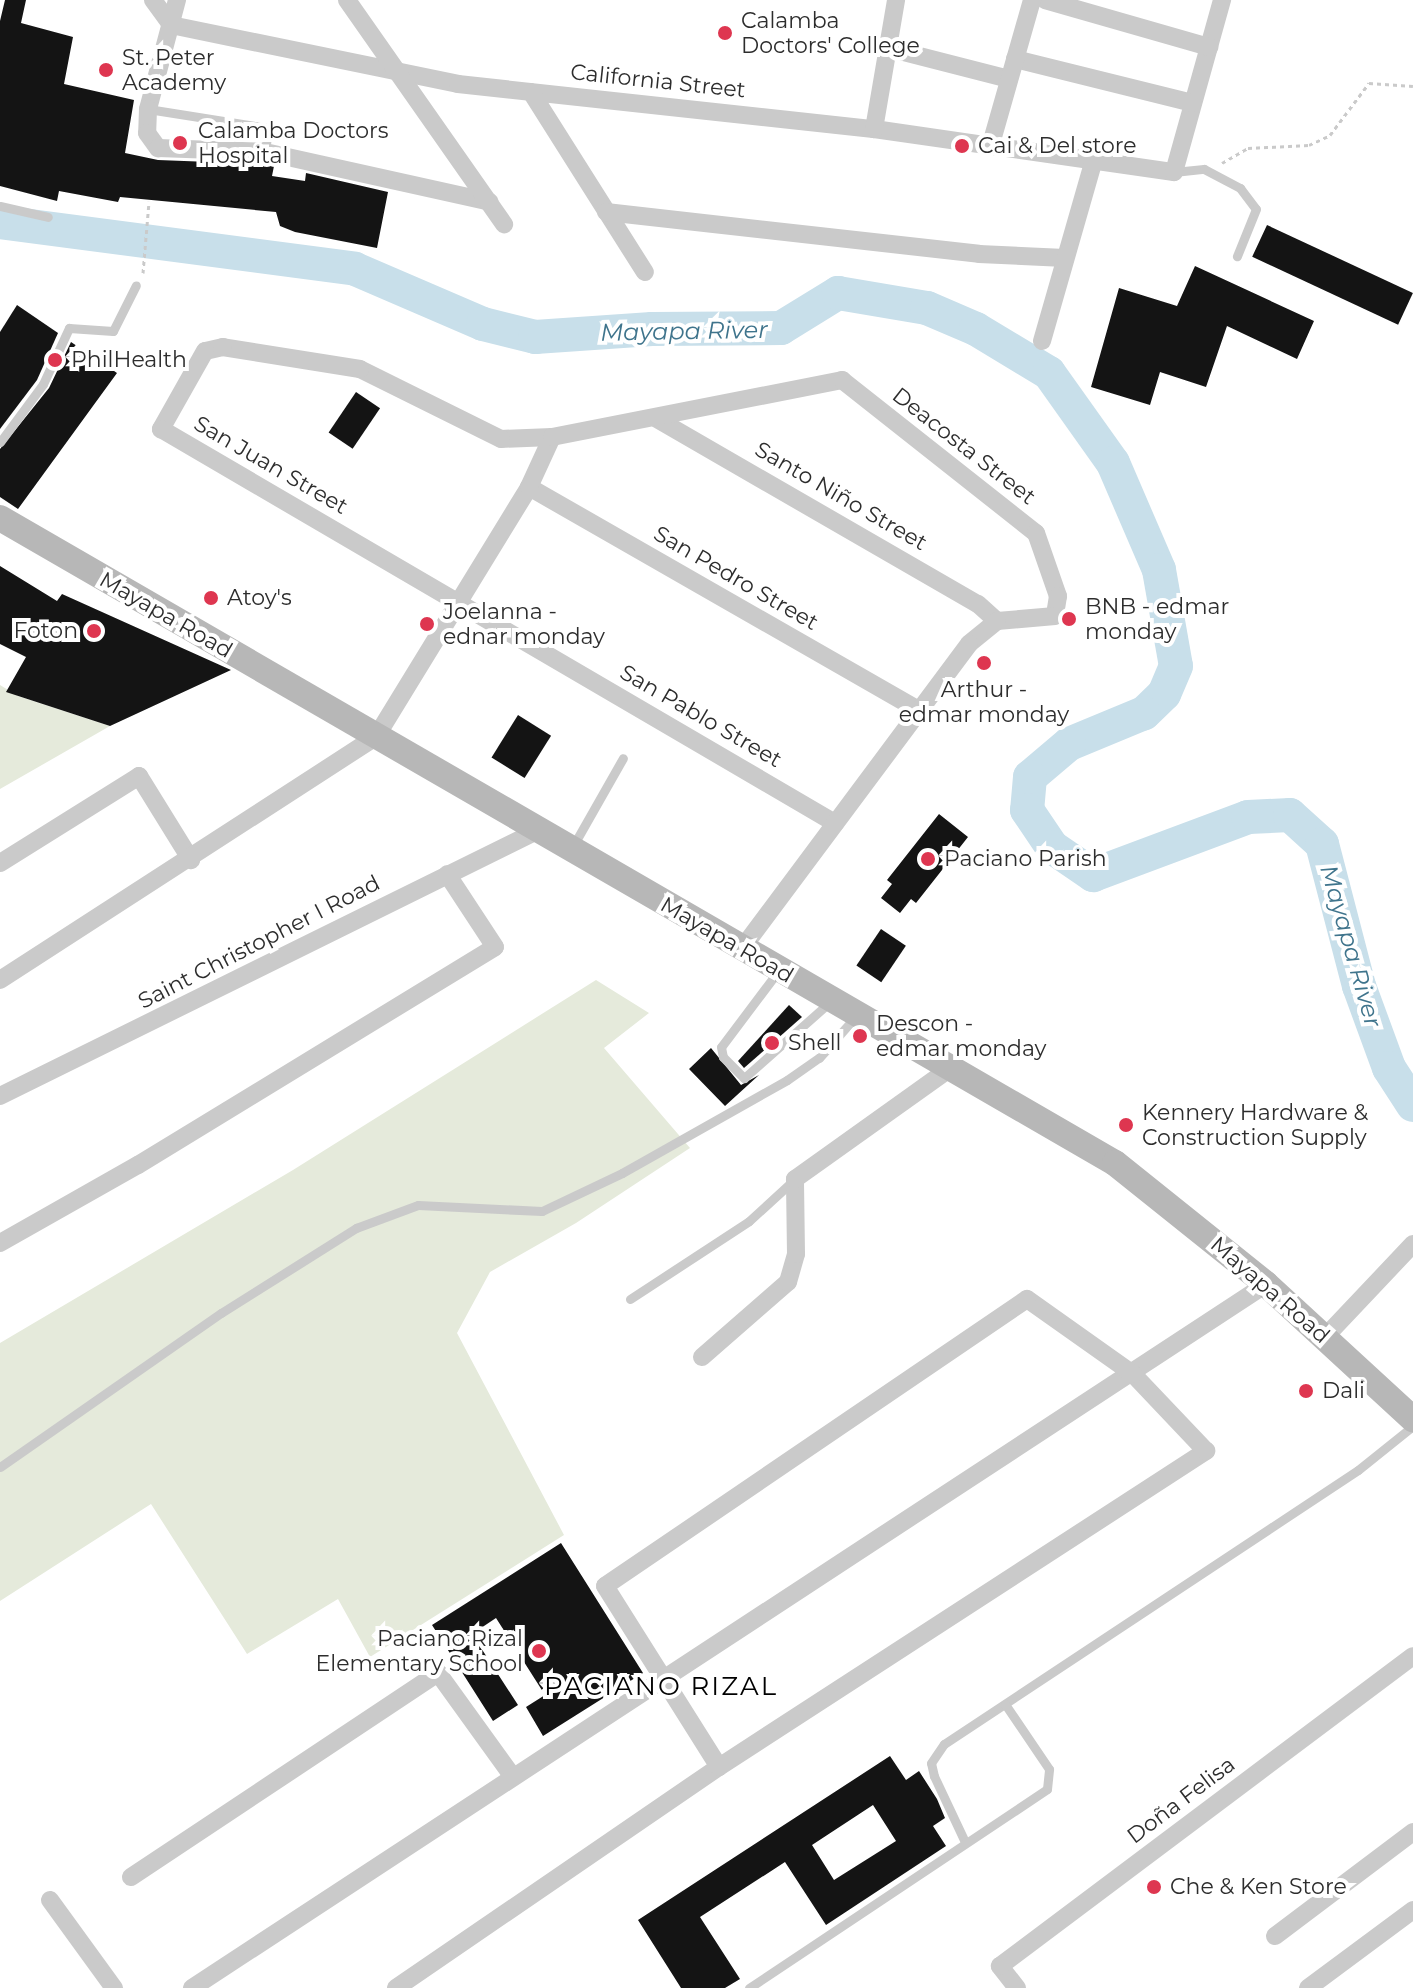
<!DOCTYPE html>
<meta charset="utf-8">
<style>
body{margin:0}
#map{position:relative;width:1413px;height:1988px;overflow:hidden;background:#fff;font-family:Montserrat,sans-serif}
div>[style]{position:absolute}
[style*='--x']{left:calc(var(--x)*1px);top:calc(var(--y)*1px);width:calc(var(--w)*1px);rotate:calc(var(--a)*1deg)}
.green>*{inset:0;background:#e5eadb}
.river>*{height:34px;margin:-17px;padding:0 17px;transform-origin:17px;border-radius:17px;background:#c8dfea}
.building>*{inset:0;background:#141414;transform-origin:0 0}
.path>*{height:3px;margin-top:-1.5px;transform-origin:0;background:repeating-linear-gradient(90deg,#cacaca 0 4px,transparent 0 8px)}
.lane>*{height:9px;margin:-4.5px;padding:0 4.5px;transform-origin:4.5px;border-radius:4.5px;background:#cacaca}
.street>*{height:18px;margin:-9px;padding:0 9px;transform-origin:9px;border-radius:9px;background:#cacaca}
.secondary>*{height:26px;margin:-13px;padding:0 13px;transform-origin:13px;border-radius:13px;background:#b7b7b7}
.dots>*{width:22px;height:22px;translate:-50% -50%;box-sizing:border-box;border:4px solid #fff;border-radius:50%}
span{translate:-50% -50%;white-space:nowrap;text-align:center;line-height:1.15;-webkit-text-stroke:8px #fff;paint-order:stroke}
.poi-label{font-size:22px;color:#2d2d2d}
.left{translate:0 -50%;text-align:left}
.right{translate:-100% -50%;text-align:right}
.street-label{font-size:22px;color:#2d2d2d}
.water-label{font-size:24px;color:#3f748c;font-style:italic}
.quarter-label{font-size:26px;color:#000;letter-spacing:2px}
</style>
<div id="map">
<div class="green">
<i style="clip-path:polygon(0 685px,18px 696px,110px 726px,0 789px)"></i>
<i style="clip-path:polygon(596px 980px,649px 1013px,604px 1048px,690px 1148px,576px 1223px,490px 1272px,457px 1333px,564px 1535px,370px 1657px,338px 1599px,247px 1654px,151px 1504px,0 1601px,0 1343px,293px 1170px)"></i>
</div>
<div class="river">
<i style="--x:0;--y:222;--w:358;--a:7.5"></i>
<i style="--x:355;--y:269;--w:139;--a:23.3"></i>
<i style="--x:483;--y:324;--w:54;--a:14"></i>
<i style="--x:535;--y:337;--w:117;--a:-3.9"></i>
<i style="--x:652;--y:329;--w:129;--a:-0.4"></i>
<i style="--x:781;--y:328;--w:67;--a:-31.6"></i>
<i style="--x:838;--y:293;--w:90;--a:9.6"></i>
<i style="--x:927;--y:308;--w:53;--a:23.2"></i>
<i style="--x:976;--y:329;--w:85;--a:31.1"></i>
<i style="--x:1049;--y:373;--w:110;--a:54.6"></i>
<i style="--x:1113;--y:463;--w:116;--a:66.7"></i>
<i style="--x:1159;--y:570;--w:97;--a:80"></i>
<i style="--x:1176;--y:666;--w:30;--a:113"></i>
<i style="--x:1164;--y:694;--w:28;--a:136"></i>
<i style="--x:1144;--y:713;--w:81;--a:157.5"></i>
<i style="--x:1069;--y:744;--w:51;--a:139.8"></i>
<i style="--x:1030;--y:777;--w:33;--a:95"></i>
<i style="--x:1027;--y:810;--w:45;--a:56"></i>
<i style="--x:1052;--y:847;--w:50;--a:34.3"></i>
<i style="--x:1093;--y:875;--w:165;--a:-20.5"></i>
<i style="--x:1248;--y:817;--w:42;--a:-2.7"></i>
<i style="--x:1290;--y:815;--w:43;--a:42.2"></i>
<i style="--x:1322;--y:844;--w:147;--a:75.4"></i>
<i style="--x:1359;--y:986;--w:87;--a:69.9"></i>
<i style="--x:1389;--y:1068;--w:44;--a:57"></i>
</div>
<div class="building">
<i style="clip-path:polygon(5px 0,26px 0,21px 23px,73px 37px,64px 84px,134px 100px,125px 153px,158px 160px,263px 164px,274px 166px,272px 176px,305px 181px,306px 173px,388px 192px,377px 248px,295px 232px,280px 226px,276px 212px,120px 197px,118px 202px,59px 191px,57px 201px,0 186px,0 21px)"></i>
<i style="left:1267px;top:225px;width:161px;height:35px;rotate:25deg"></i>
<i style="clip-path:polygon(1195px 266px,1314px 321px,1297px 359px,1227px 326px,1206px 387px,1160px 372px,1150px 405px,1091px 387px,1119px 288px,1177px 306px)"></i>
<i style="clip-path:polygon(17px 305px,58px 333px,37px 380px,0 429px,0 332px)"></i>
<i style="clip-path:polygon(71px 342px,117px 373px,18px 509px,0 497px,0 449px,49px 388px)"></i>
<i style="left:356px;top:392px;width:29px;height:49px;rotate:34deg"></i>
<i style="clip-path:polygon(0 566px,57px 601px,62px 594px,231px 670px,110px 726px,6px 692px,26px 657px,0 644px)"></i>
<i style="left:518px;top:715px;width:39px;height:50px;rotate:32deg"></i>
<i style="clip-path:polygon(939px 814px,968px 837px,916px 903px,911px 899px,900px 913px,881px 898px,892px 884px,887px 880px)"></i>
<i style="left:881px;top:929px;width:30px;height:44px;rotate:34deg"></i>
<i style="clip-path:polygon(789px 1005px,802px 1017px,744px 1068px,738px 1061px)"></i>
<i style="clip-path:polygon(711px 1048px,741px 1085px,759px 1075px,725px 1106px,689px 1069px)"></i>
<i style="clip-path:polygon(561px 1543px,643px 1673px,543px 1736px,526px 1707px,545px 1695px,496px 1618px,472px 1634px,518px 1705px,493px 1721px,432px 1625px)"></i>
<i style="clip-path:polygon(evenodd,890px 1756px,906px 1780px,919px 1771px,937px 1799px,945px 1818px,933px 1826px,946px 1846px,826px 1925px,785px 1862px,700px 1917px,740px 1979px,725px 1988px,681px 1988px,638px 1920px,890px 1756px,873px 1805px,896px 1841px,834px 1880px,812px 1845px,873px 1805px)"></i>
</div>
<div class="path">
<i style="--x:1222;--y:163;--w:30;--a:-30"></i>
<i style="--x:1248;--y:148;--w:61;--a:-2.8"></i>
<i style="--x:1309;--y:145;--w:23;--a:-25"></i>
<i style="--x:1330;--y:135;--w:65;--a:-53.1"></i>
<i style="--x:1369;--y:83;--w:44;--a:3.9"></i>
<i style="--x:143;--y:273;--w:72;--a:-85.2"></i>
</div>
<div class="lane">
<i style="--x:148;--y:109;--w:121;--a:9"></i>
<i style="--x:268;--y:128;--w:24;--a:97"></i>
<i style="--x:1174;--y:172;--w:30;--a:-6"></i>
<i style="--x:1204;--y:169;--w:41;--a:27.8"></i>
<i style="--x:1240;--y:188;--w:26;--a:53"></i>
<i style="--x:1256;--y:209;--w:51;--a:112"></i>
<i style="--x:0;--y:206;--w:49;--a:12.9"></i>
<i style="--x:0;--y:442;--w:72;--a:-53.4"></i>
<i style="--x:43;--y:384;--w:62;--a:-65.1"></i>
<i style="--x:69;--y:328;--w:44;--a:3.9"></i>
<i style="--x:113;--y:331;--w:51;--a:-63.4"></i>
<i style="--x:573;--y:846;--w:101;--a:-60.4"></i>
<i style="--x:779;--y:970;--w:96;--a:127"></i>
<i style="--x:721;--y:1047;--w:10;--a:79"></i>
<i style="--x:723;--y:1057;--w:30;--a:45"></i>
<i style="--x:744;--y:1078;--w:116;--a:-41.5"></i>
<i style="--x:630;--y:1299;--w:142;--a:-33.2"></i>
<i style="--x:749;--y:1221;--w:62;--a:-42.4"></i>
<i style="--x:0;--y:1467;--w:269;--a:-34.9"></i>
<i style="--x:221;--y:1313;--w:160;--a:-32.2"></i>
<i style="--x:356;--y:1228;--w:66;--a:-20.4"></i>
<i style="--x:418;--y:1205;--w:124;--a:2.8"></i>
<i style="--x:542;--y:1211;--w:89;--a:-25.4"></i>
<i style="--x:622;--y:1173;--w:189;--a:-29.4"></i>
<i style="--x:787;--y:1080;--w:39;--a:-35"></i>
<i style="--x:819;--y:1058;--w:56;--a:-48.6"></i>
<i style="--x:965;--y:1842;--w:73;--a:-115.2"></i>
<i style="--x:934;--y:1776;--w:13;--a:-103"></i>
<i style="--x:931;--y:1763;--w:23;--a:-56"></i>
<i style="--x:944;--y:1744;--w:496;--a:-33.5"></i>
<i style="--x:1358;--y:1470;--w:70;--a:-38.7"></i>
<i style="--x:749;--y:1988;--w:358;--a:-33.7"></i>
<i style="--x:1047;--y:1789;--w:20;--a:-84"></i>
<i style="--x:1049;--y:1769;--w:78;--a:-124.1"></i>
</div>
<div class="street">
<i style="--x:153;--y:0;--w:31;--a:54"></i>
<i style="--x:171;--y:25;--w:293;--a:11.6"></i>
<i style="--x:458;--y:84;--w:418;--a:6.2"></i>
<i style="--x:874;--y:129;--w:303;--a:8.2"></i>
<i style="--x:1174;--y:172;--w:179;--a:-74.4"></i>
<i style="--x:177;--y:0;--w:113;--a:104.9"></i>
<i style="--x:148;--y:109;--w:24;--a:92"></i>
<i style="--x:147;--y:133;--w:19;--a:54"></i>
<i style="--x:158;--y:148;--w:107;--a:2.1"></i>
<i style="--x:265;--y:152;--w:230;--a:12.5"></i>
<i style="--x:347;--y:0;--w:274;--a:55"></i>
<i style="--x:1045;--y:0;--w:171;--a:16"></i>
<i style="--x:888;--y:48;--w:125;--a:14.4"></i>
<i style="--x:1015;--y:59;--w:183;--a:13.9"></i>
<i style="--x:531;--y:92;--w:213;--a:57.7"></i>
<i style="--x:874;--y:129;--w:131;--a:-80.3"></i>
<i style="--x:991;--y:144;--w:150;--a:-74.1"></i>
<i style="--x:606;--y:212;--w:375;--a:6.4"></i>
<i style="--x:979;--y:254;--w:86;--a:2.7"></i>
<i style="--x:1042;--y:341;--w:188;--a:-74"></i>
<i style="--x:657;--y:419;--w:370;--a:30"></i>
<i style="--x:978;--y:604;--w:25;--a:42"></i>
<i style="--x:552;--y:437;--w:51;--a:177.8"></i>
<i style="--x:501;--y:439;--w:157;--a:-153.6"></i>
<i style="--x:360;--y:369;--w:139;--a:-170.9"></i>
<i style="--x:223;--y:347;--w:18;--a:167"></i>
<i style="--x:205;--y:351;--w:90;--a:119.4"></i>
<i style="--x:161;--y:429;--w:781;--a:30.31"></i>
<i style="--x:529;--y:487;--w:451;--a:29.8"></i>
<i style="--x:0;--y:863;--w:164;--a:-32"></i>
<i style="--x:139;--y:776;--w:99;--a:58.2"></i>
<i style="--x:0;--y:980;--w:448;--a:-32.9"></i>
<i style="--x:376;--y:737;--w:293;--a:-58.5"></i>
<i style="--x:529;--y:487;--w:55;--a:-65.3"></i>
<i style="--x:552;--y:437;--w:296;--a:-11.1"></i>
<i style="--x:842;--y:380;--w:247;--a:38.3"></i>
<i style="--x:1036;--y:533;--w:67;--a:70.8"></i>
<i style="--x:1058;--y:596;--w:20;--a:99"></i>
<i style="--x:1055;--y:616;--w:58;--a:175.1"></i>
<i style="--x:997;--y:621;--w:36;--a:141"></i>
<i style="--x:969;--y:644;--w:379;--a:126.7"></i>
<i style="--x:0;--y:1096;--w:601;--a:-26.27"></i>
<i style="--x:0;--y:1243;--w:159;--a:-29.5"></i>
<i style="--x:138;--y:1165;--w:418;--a:-31.4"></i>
<i style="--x:495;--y:947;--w:87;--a:-123.3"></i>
<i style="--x:1325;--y:1337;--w:128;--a:-46.6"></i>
<i style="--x:702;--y:1357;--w:114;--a:-41.1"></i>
<i style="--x:788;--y:1282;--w:29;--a:-74"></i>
<i style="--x:796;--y:1254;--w:75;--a:-90.8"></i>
<i style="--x:795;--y:1179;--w:193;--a:-35.5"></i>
<i style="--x:131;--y:1877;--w:369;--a:-33.6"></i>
<i style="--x:438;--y:1673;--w:128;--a:54.2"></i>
<i style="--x:50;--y:1900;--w:109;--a:54"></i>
<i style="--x:1275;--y:1936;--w:173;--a:-37"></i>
<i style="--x:192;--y:1988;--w:1284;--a:-33.24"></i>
<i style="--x:396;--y:1988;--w:391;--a:-34.4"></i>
<i style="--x:719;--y:1767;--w:581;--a:-32.98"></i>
<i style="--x:1206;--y:1451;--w:106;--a:-133.5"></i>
<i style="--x:1133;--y:1374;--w:130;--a:-144.7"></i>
<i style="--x:1027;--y:1299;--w:510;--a:145.78"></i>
<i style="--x:605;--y:1586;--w:214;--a:57.8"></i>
<i style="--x:1017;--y:1988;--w:28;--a:-128"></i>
<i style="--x:1000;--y:1966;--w:516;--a:-36.89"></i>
<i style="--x:1308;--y:1988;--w:131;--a:-36.6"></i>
</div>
<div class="secondary">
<i style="--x:0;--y:518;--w:1288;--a:30.05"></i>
<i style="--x:1115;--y:1163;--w:193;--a:38.7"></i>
<i style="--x:1266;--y:1284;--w:200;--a:42.6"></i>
</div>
<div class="dots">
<i style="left:725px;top:33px;background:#de3650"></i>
<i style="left:106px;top:70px;background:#de3650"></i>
<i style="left:180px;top:143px;background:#de3650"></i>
<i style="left:962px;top:146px;background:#de3650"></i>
<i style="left:55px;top:360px;background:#de3650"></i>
<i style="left:211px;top:598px;background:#de3650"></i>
<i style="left:1069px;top:619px;background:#de3650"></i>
<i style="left:427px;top:624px;background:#de3650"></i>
<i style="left:94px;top:631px;background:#de3650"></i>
<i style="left:984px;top:663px;background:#de3650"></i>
<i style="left:928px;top:859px;background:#de3650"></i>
<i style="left:860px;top:1036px;background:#de3650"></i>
<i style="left:772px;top:1043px;background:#de3650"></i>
<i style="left:1126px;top:1125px;background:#de3650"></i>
<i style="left:1306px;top:1391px;background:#de3650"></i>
<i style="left:539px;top:1651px;background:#de3650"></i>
<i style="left:1154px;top:1887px;background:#de3650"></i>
</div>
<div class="poi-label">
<span class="left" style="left:741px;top:33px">Calamba<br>Doctors' College</span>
<span class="left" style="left:122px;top:70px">St. Peter<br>Academy</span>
<span class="left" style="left:198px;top:143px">Calamba Doctors<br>Hospital</span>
<span class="left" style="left:978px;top:146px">Cai &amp; Del store</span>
<span class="left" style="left:71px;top:360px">PhilHealth</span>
<span class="left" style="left:227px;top:598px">Atoy's</span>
<span class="left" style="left:1085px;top:619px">BNB - edmar<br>monday</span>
<span class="left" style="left:443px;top:624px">Joelanna -<br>ednar monday</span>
<span class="right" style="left:78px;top:631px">Foton</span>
<span style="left:984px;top:702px">Arthur -<br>edmar monday</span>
<span class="left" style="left:944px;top:859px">Paciano Parish</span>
<span class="left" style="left:876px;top:1036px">Descon -<br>edmar monday</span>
<span class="left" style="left:788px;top:1043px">Shell</span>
<span class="left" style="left:1142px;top:1125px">Kennery Hardware &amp;<br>Construction Supply</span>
<span class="left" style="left:1322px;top:1391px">Dali</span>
<span class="right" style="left:523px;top:1651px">Paciano Rizal<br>Elementary School</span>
<span class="left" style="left:1170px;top:1887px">Che &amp; Ken Store</span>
</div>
<div class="street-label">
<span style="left:658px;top:81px;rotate:6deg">California Street</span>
<span style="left:964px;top:446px;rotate:38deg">Deacosta Street</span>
<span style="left:271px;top:465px;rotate:30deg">San Juan Street</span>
<span style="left:841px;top:496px;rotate:30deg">Santo Niño Street</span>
<span style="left:736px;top:578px;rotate:30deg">San Pedro Street</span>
<span style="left:166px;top:615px;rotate:30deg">Mayapa Road</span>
<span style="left:701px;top:716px;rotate:30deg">San Pablo Street</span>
<span style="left:727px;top:940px;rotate:30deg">Mayapa Road</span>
<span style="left:259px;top:942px;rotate:-27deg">Saint Christopher I Road</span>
<span style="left:1270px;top:1290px;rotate:41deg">Mayapa Road</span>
<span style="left:1181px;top:1800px;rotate:-37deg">Doña Felisa</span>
</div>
<div class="water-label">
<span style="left:684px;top:331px;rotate:-1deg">Mayapa River</span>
<span style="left:1351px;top:946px;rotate:74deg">Mayapa River</span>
</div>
<div class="quarter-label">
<span style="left:661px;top:1687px">PACIANO RIZAL</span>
</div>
</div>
